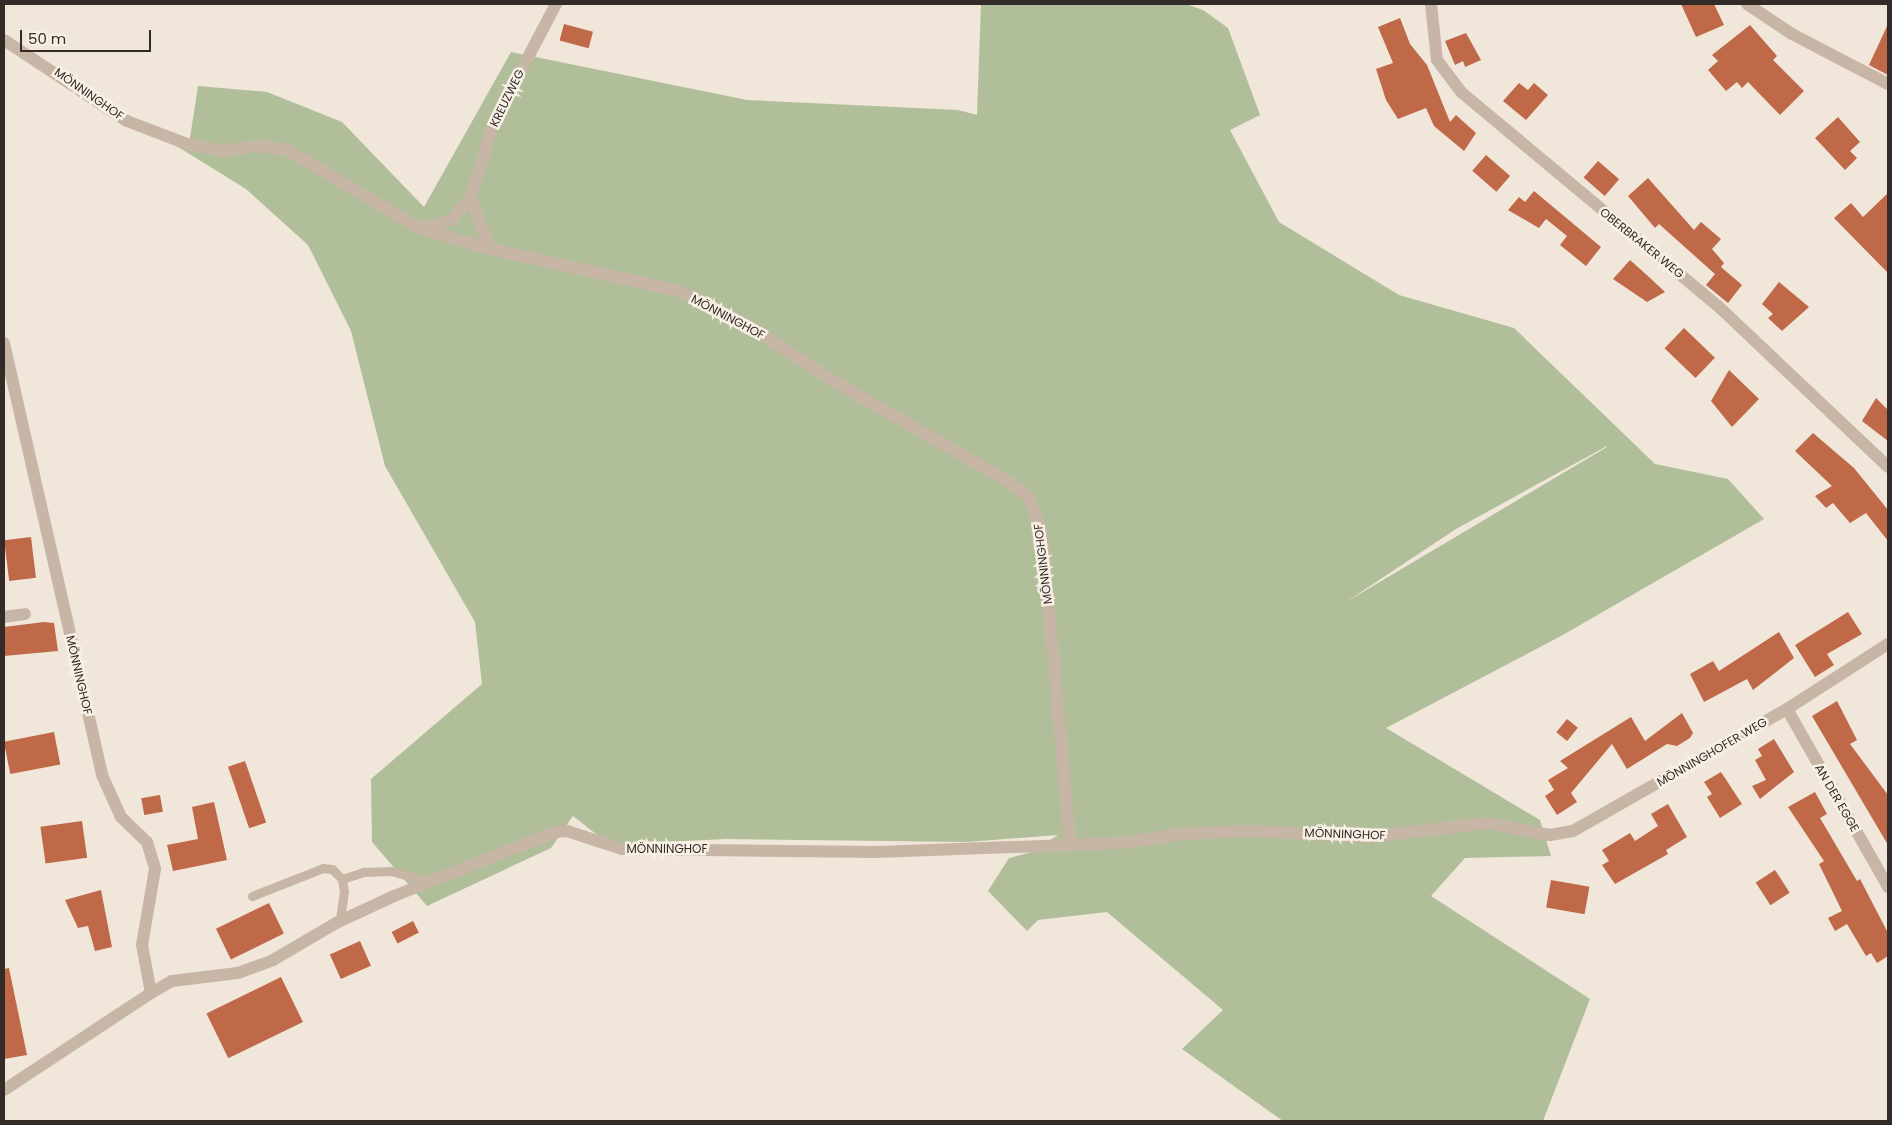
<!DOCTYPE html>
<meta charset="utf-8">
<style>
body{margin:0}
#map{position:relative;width:1892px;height:1125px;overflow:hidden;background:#f0e6d9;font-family:Poppins,sans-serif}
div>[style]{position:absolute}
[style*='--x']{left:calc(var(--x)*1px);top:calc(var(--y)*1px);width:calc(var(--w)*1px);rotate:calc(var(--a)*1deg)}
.green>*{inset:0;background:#b1be9a}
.building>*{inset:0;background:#bf6948;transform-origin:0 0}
.lane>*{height:9px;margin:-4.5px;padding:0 4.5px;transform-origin:4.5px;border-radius:4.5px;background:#c7b6a6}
.street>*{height:12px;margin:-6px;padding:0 6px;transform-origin:6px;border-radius:6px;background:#c7b6a6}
span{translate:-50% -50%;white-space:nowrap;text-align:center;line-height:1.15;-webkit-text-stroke:5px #f8f0e5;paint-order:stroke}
.street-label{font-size:12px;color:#332b27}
.frame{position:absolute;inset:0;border:5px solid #332b27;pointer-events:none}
.scale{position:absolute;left:20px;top:30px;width:131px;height:22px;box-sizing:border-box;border:2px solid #332b27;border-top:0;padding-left:6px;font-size:15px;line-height:18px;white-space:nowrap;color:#332b27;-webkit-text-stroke:4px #f8f0e5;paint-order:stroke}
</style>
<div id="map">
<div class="green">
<i style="clip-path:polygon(evenodd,981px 4px,1186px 4px,1203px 10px,1228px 28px,1260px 115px,1230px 130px,1279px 222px,1399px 295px,1514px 328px,1655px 464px,1728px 479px,1764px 519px,1561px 636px,1386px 728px,1540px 820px,1551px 856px,1465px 858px,1431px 896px,1590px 999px,1543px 1121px,1283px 1121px,1182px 1049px,1223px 1010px,1107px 912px,1038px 920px,1027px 931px,988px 891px,1009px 858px,1032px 852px,1058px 835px,967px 842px,726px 839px,622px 844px,605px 841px,573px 816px,551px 848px,427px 906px,372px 842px,371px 779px,482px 684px,475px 622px,385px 466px,351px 331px,308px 245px,246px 189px,175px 145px,190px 138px,198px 86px,267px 92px,342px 122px,424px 207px,511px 52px,747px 100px,958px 110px,977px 115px,981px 4px,1607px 446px,1607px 447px,1346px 602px,1456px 529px,1607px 446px)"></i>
</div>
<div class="building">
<i style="clip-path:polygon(1681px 4px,1714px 4px,1724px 25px,1696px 37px)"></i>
<i style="clip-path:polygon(1400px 18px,1410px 44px,1427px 65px,1450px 122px,1456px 115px,1476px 133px,1464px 151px,1434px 126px,1426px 108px,1398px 119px,1386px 100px,1376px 69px,1393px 63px,1378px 27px)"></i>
<i style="left:564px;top:24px;width:30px;height:17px;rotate:15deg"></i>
<i style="clip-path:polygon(1888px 24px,1888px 75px,1869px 65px)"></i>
<i style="clip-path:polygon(1750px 25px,1777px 56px,1773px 60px,1804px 91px,1780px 115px,1748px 82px,1742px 88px,1737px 82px,1726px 91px,1708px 70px,1718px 61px,1712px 55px)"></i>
<i style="clip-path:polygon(1466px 33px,1481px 60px,1465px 67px,1463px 61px,1455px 65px,1445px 41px)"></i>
<i style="clip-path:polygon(1519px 83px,1528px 90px,1534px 83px,1548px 95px,1526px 120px,1503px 101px)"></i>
<i style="clip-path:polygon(1838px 117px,1860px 142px,1850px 151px,1857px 158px,1845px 170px,1815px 138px)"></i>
<i style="left:1486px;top:155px;width:32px;height:21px;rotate:41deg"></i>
<i style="left:1598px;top:161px;width:28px;height:22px;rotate:41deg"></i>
<i style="clip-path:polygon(1648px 178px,1694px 230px,1701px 222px,1721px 239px,1712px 249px,1724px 263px,1721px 267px,1742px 285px,1728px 303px,1706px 285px,1715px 274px,1659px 224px,1655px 228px,1628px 196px)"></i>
<i style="clip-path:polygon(1534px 191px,1601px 247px,1586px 266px,1560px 245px,1567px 236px,1546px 219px,1539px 228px,1508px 210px,1519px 197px,1525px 202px)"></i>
<i style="clip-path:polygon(1888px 193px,1888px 273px,1834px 218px,1851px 203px,1863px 217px)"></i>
<i style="clip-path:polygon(1630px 260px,1649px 277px,1665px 292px,1647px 302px,1613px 279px)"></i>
<i style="clip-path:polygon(1779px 282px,1809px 307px,1782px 331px,1768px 318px,1773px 314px,1762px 304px)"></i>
<i style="left:1684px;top:328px;width:43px;height:28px;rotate:44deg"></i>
<i style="clip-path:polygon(1729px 370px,1759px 399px,1732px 427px,1711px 401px)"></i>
<i style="clip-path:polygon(1876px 398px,1888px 410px,1888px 441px,1862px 421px)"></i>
<i style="clip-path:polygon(1813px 433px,1854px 468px,1888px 510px,1888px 541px,1866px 513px,1850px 523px,1833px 503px,1826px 508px,1815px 496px,1832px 486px,1795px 451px)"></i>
<i style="left:31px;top:537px;width:41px;height:27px;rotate:83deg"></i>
<i style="clip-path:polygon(1848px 612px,1862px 634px,1827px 654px,1834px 665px,1815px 677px,1795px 645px)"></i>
<i style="clip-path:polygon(44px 622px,54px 623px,58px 651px,4px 656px,4px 627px)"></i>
<i style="clip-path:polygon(1779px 632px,1794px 658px,1753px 690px,1747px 679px,1704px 702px,1690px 674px,1713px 661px,1719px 671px)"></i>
<i style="clip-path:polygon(1837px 701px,1857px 740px,1850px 744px,1888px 795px,1888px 845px,1812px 716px)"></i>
<i style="clip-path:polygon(1682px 713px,1693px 733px,1690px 738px,1677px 746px,1667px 744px,1627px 769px,1612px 744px,1571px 793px,1577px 802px,1557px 815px,1545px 796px,1554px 790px,1548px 780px,1568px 768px,1560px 761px,1631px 717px,1645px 741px)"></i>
<i style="left:1567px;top:719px;width:14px;height:17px;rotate:39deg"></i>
<i style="left:54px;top:732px;width:33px;height:51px;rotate:79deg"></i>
<i style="clip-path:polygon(1774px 739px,1794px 772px,1760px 799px,1752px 786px,1766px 780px,1755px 760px,1762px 756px,1758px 749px)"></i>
<i style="left:245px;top:761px;width:65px;height:18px;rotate:71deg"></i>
<i style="clip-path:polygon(1721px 772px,1742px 804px,1720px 818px,1707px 797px,1712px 794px,1704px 782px)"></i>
<i style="clip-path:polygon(1815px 792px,1827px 814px,1820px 818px,1857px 881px,1860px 879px,1888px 933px,1888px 956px,1877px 963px,1871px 953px,1866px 956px,1847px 924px,1835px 931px,1828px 918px,1842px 911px,1819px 864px,1824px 861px,1788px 807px)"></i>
<i style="left:160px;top:795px;width:17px;height:19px;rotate:80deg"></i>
<i style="clip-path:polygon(214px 802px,227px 860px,173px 871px,167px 845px,198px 839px,192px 807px)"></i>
<i style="clip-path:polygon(1668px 804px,1687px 837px,1666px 850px,1668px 854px,1615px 884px,1602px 865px,1609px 861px,1602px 850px,1630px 833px,1635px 841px,1658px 826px,1651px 814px)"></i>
<i style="left:82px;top:821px;width:37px;height:42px;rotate:82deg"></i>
<i style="left:1775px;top:870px;width:27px;height:23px;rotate:57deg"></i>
<i style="left:1551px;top:880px;width:39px;height:28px;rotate:10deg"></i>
<i style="clip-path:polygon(101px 890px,112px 947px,95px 951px,88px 926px,78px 928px,65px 900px)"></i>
<i style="left:269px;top:903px;width:34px;height:59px;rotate:64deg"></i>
<i style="left:413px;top:921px;width:13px;height:24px;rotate:63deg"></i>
<i style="left:360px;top:941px;width:27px;height:33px;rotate:66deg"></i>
<i style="clip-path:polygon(9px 968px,27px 1055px,4px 1059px,4px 969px)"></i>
<i style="left:281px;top:977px;width:50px;height:83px;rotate:64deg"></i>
</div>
<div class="lane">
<i style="--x:342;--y:879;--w:22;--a:-18"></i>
<i style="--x:363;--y:872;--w:28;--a:-2"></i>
<i style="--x:391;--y:871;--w:40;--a:16"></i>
<i style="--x:252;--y:896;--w:76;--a:-21.5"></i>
<i style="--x:323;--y:868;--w:9;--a:6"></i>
<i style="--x:332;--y:869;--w:14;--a:45"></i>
<i style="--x:342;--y:879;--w:12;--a:81"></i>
<i style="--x:344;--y:891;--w:30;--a:98"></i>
</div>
<div class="street">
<i style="--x:1431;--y:4;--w:56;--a:83.9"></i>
<i style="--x:1437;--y:60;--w:40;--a:53"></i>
<i style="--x:1461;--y:92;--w:334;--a:39.8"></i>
<i style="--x:1718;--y:306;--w:234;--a:43.4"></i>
<i style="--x:1747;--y:4;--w:54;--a:33.7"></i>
<i style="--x:1792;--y:34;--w:108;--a:27.5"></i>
<i style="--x:4;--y:40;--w:147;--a:33.4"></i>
<i style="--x:127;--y:121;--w:64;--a:21"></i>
<i style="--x:187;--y:144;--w:38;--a:11"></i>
<i style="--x:224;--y:151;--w:33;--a:-9"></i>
<i style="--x:257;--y:146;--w:31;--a:7"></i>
<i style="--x:288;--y:150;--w:152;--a:30.8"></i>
<i style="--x:419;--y:228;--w:74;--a:16.5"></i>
<i style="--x:490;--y:249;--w:195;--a:12.5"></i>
<i style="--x:680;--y:291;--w:74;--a:26.6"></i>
<i style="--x:746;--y:324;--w:100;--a:33.2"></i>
<i style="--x:830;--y:379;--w:207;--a:29.9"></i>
<i style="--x:1009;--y:482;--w:24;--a:36"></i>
<i style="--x:1028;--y:496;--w:40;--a:69"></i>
<i style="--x:1042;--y:533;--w:311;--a:84.8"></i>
<i style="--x:471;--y:197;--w:55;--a:69.9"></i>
<i style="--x:425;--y:227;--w:27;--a:-15"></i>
<i style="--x:451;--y:220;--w:30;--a:-49"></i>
<i style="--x:471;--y:197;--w:76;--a:-73.2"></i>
<i style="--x:493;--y:124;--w:136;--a:-62.3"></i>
<i style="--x:4;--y:343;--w:443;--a:77.2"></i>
<i style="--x:102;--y:775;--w:46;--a:65.7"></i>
<i style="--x:121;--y:817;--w:36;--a:44"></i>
<i style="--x:147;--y:842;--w:28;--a:73"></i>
<i style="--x:155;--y:869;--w:77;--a:99.7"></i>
<i style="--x:142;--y:945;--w:49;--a:79.4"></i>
<i style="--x:151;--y:993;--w:176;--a:146.6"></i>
<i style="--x:4;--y:617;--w:21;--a:-8"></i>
<i style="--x:1787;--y:709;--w:205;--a:60.4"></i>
<i style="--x:151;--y:993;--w:24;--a:-30"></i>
<i style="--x:172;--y:981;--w:66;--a:-6.9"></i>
<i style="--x:238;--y:973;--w:37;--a:-20"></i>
<i style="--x:273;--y:960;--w:73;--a:-30.4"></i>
<i style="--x:336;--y:923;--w:64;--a:-25"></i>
<i style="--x:394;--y:896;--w:174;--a:-21.6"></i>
<i style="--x:556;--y:832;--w:11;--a:-5"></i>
<i style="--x:567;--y:831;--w:58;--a:18.1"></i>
<i style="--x:622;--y:849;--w:255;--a:0.7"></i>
<i style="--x:877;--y:852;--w:244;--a:-2.1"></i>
<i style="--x:1121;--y:843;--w:61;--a:-8.5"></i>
<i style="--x:1181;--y:834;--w:70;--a:-2.5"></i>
<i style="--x:1251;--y:831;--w:119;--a:2.9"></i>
<i style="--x:1370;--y:837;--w:118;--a:-6.8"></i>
<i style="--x:1487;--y:823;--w:64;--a:10.8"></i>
<i style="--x:1550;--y:835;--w:23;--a:-10"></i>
<i style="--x:1573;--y:831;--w:246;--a:-29.7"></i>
<i style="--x:1787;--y:709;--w:120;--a:-32.8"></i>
</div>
<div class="street-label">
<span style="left:89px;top:94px;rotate:35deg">MÖNNINGHOF</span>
<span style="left:507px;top:98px;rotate:-64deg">KREUZWEG</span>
<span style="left:1642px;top:243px;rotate:39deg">OBERBRAKER WEG</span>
<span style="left:728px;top:317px;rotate:28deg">MÖNNINGHOF</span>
<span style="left:1043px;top:564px;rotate:-97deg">MÖNNINGHOF</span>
<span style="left:79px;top:675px;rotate:77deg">MÖNNINGHOF</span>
<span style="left:1712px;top:752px;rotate:-30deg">MÖNNINGHOFER WEG</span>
<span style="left:1837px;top:798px;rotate:60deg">AN DER EGGE</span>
<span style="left:1345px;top:834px;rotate:2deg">MÖNNINGHOF</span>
<span style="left:667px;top:849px">MÖNNINGHOF</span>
</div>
<div class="frame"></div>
<div class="scale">50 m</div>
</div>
